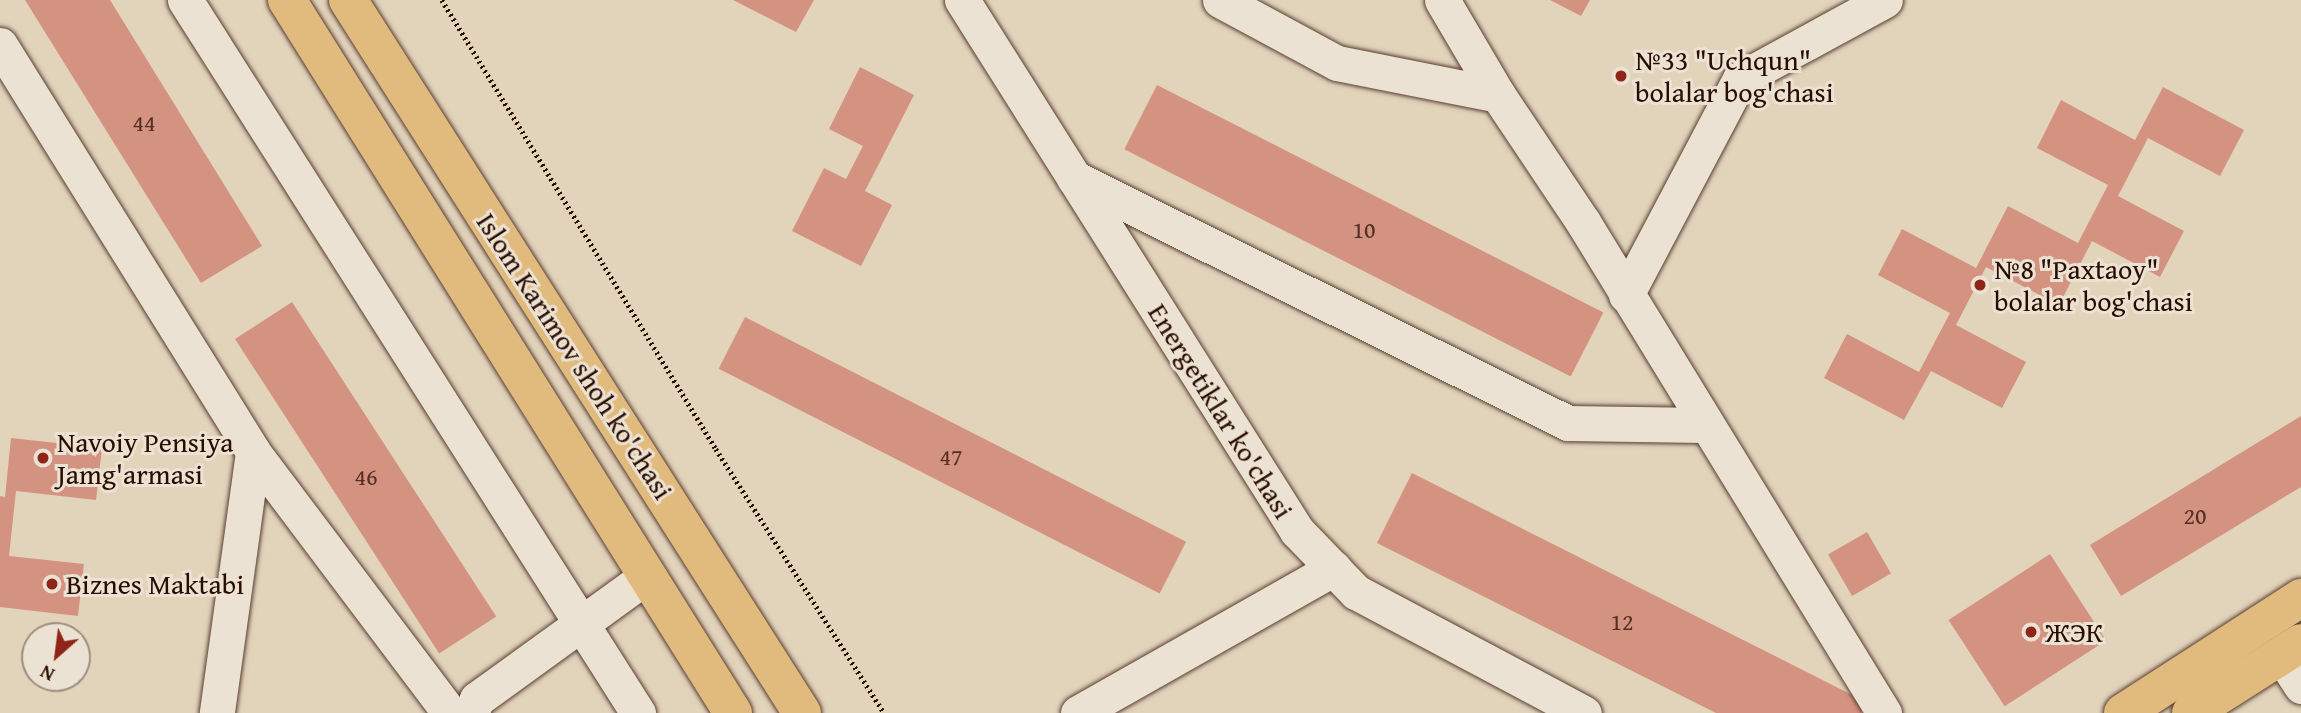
<!DOCTYPE html>
<meta charset="utf-8">
<style>
body{margin:0}
#map{position:relative;width:2301px;height:713px;overflow:hidden;background:#e2d3bb;font-family:"Gentium Book Plus",serif}
div>[style]{position:absolute}
[style*='--x']{left:calc(var(--x)*1px);top:calc(var(--y)*1px);width:calc(var(--w)*1px);rotate:calc(var(--a)*1deg)}
.building>*{inset:0;background:#d49381;transform-origin:0 0}
.path>*{height:4.5px;margin-top:-2.25px;transform-origin:0;background:repeating-linear-gradient(90deg,#2a0d02 0 2px,transparent 0 5.5px)}
.roads{filter:drop-shadow(0 0 2px #583e30) drop-shadow(0 0 2px #583e30)}
.minor>*{height:35px;margin:-17.5px;padding:0 17.5px;transform-origin:17.5px;border-radius:17.5px;background:#ece2d3}
.major>*{height:38px;margin:-19px;padding:0 19px;transform-origin:19px;border-radius:19px;background:#e1ba7e}
.dots>*{width:19px;height:19px;translate:-50% -50%;box-sizing:border-box;border:4px solid #ece2d3;border-radius:50%}
span{translate:-50% -50%;white-space:nowrap;text-align:center;line-height:1.15;-webkit-text-stroke:6px #ece2d3;paint-order:stroke}
.number-label{font-size:24px;color:#542e22}
.number-label span{-webkit-text-stroke-width:0}
.poi-label{font-size:28px;color:#2a0d02}
.left{translate:0 -50%;text-align:left}
.street-label{font-size:28px;color:#2a0d02}
.north{position:absolute;left:21px;top:622px;width:70px;height:70px;box-sizing:border-box;background:#ece2d3;border:2px solid #9e8d7f;border-radius:50%;rotate:208deg;font-size:19px;font-weight:700;line-height:28px;text-align:center;color:#2a0d02}
.north::after{content:'';display:block;margin:auto;width:24px;height:32px;background:#8f2418;clip-path:polygon(50% 0,100% 100%,50% 72%,0 100%)}
</style>
<div id="map">
<div class="building">
<i style="clip-path:polygon(25px 0,110px 0,262px 246px,201px 283px)"></i>
<i style="clip-path:polygon(733px 0,814px 0,796px 32px)"></i>
<i style="clip-path:polygon(1550px 0,1590px 0,1581px 16px)"></i>
<i style="clip-path:polygon(860px 67px,914px 95px,865px 191px,892px 205px,861px 266px,792px 231px,824px 168px,846px 179px,863px 146px,829px 129px)"></i>
<i style="left:1157px;top:85px;width:501px;height:72px;rotate:27deg"></i>
<i style="clip-path:polygon(2163px 87px,2244px 130px,2220px 176px,2148px 138px,2118px 196px,2184px 231px,2160px 277px,2092px 241px,2059px 305px,1986px 267px,1956px 325px,2026px 362px,2002px 408px,1931px 371px,1904px 420px,1824px 378px,1847px 334px,1919px 372px,1950px 313px,1878px 275px,1902px 229px,1976px 268px,2008px 206px,2078px 243px,2108px 185px,2037px 148px,2061px 100px,2135px 140px)"></i>
<i style="left:292px;top:302px;width:375px;height:68px;rotate:57deg"></i>
<i style="left:745px;top:317px;width:495px;height:58px;rotate:27deg"></i>
<i style="clip-path:polygon(2301px 416px,2301px 487px,2121px 596px,2090px 545px)"></i>
<i style="clip-path:polygon(11px 438px,102px 448px,96px 500px,16px 491px,9px 556px,84px 564px,78px 616px,0 607px,0 496px,5px 497px)"></i>
<i style="clip-path:polygon(1412px 473px,1866px 702px,1861px 713px,1716px 713px,1377px 543px)"></i>
<i style="left:1867px;top:532px;width:48px;height:45px;rotate:60deg"></i>
<i style="left:2050px;top:554px;width:103px;height:121px;rotate:57deg"></i>
</div>
<div class="path">
<i style="--x:442;--y:0;--w:526;--a:58.61"></i>
<i style="--x:716;--y:449;--w:313;--a:57.5"></i>
</div>
<div class="roads">
<div class="minor">
<i style="--x:185;--y:0;--w:845;--a:57.57"></i>
<i style="--x:962;--y:0;--w:628;--a:57.75"></i>
<i style="--x:1297;--y:531;--w:85;--a:46"></i>
<i style="--x:1356;--y:592;--w:258;--a:28"></i>
<i style="--x:1220;--y:0;--w:133;--a:28.3"></i>
<i style="--x:1337;--y:63;--w:164;--a:11.2"></i>
<i style="--x:1442;--y:0;--w:110;--a:59.5"></i>
<i style="--x:1498;--y:95;--w:153;--a:56.2"></i>
<i style="--x:1583;--y:222;--w:576;--a:58.49"></i>
<i style="--x:0;--y:45;--w:479;--a:58.1"></i>
<i style="--x:253;--y:452;--w:263;--a:97.9"></i>
<i style="--x:1074;--y:178;--w:551;--a:26.38"></i>
<i style="--x:1568;--y:423;--w:137;--a:0.8"></i>
<i style="--x:1626;--y:295;--w:244;--a:-62.2"></i>
<i style="--x:1740;--y:79;--w:165;--a:-28.6"></i>
<i style="--x:253;--y:452;--w:327;--a:53"></i>
<i style="--x:2281;--y:655;--w:37;--a:57"></i>
<i style="--x:471;--y:713;--w:15;--a:-67"></i>
<i style="--x:477;--y:699;--w:210;--a:-35.9"></i>
<i style="--x:1078;--y:713;--w:294;--a:-29.5"></i>
</div>
<div class="major">
<i style="--x:287;--y:0;--w:841;--a:57.97"></i>
<i style="--x:348;--y:0;--w:845;--a:57.51"></i>
<i style="--x:2123;--y:713;--w:212;--a:-32.9"></i>
<i style="--x:2191;--y:713;--w:130;--a:-32.5"></i>
</div>
</div>
<div class="dots">
<i style="left:1621px;top:76px;background:#8f2418"></i>
<i style="left:1980px;top:285px;background:#8f2418"></i>
<i style="left:43px;top:458px;background:#8f2418"></i>
<i style="left:52px;top:584px;background:#8f2418"></i>
<i style="left:2031px;top:632px;background:#8f2418"></i>
</div>
<div class="number-label">
<span style="left:144px;top:123px">44</span>
<span style="left:1364px;top:230px">10</span>
<span style="left:951px;top:457px">47</span>
<span style="left:366px;top:477px">46</span>
<span style="left:2195px;top:516px">20</span>
<span style="left:1622px;top:622px">12</span>
</div>
<div class="poi-label">
<span class="left" style="left:1635px;top:76px">№33 "Uchqun"<br>bolalar bog'chasi</span>
<span class="left" style="left:1994px;top:285px">№8 "Paxtaoy"<br>bolalar bog'chasi</span>
<span class="left" style="left:57px;top:458px">Navoiy Pensiya<br>Jamg'armasi</span>
<span class="left" style="left:66px;top:584px">Biznes Maktabi</span>
<span class="left" style="left:2045px;top:632px">ЖЭК</span>
</div>
<div class="street-label">
<span style="left:575px;top:356px;rotate:57deg">Islom Karimov shoh ko'chasi</span>
<span style="left:1221px;top:411px;rotate:58deg">Energetiklar ko'chasi</span>
</div>
<div class="north">N</div>
</div>
